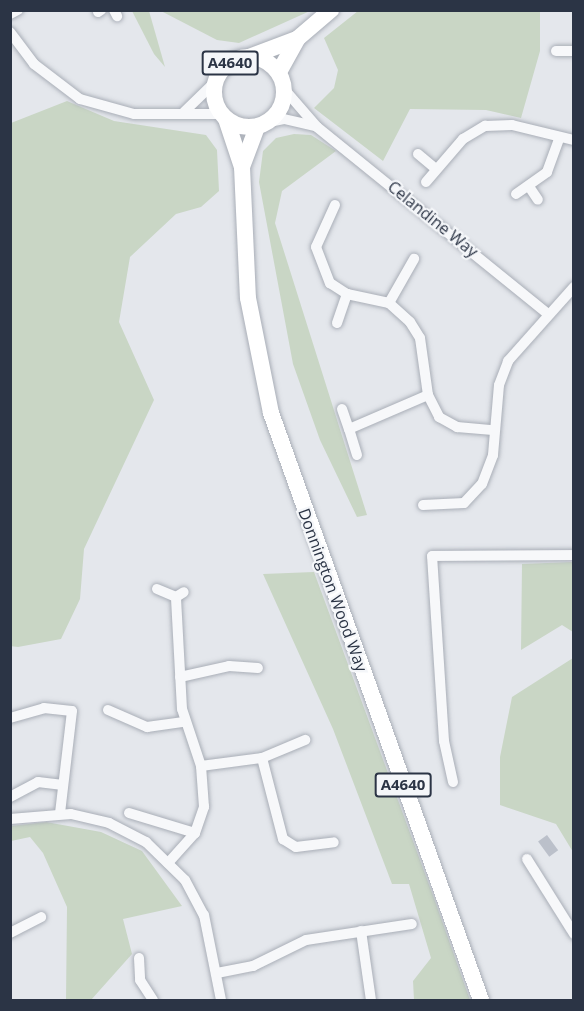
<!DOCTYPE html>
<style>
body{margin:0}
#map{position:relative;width:584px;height:1011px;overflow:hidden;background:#e4e7ec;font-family:"Open Sans",sans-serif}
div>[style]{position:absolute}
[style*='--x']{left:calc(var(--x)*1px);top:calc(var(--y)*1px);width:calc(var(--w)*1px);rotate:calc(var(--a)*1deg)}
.green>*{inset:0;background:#c9d6c5}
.building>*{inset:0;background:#bbc0ca;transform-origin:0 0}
.roads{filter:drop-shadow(0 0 2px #a9aeb7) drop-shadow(0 0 2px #a9aeb7)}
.minor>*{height:10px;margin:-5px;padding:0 5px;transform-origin:5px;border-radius:5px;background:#f7f8fa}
.primary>*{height:16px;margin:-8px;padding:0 8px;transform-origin:8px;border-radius:8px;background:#fff}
.primary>.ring{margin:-8px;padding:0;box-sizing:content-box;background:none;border:16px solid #fff;border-radius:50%}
span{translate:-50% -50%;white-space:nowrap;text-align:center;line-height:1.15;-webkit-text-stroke:4.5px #f4f6f9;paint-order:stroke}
.shield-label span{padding:2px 4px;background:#f4f6f9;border:2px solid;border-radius:4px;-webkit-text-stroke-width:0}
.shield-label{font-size:15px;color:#2b3445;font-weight:700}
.street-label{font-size:16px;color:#2b3445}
.frame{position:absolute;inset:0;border:12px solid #2b3445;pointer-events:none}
</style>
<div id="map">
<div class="green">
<i style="clip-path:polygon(132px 11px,149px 11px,165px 67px,154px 54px)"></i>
<i style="clip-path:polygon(161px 11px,310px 10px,310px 11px,239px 43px,217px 40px)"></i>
<i style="clip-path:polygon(358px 11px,540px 11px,540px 51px,521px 118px,486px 110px,410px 109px,383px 161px,314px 108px,334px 88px,338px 70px,324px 38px)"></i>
<i style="clip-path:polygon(67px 101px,114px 121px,206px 135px,217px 150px,219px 191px,201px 207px,176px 214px,130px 257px,119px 322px,154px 400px,84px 549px,80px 599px,61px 639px,18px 647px,10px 646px,11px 123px)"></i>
<i style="clip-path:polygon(294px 134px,311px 135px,336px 151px,282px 191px,275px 223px,367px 515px,357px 517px,320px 440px,293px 364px,259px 182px,263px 151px,276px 138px)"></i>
<i style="clip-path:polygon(573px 562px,573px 632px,562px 625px,521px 650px,522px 564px)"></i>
<i style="clip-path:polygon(314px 572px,434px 898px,470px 1000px,414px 1000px,413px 981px,431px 958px,409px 884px,392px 884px,333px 729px,263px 574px)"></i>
<i style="clip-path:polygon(573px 658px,573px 852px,556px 824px,500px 805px,500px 757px,512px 697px)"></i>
<i style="clip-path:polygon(46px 822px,101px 832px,142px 851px,182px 906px,123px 919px,132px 954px,91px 1000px,66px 1000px,67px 907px,43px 853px,30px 837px,11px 841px,11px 826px)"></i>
</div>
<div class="building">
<i style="left:547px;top:835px;width:19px;height:11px;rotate:54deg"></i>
</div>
<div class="roads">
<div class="minor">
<i style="--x:114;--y:10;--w:7;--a:63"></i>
<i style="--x:98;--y:12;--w:4;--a:-34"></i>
<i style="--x:10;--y:14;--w:9;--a:-27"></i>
<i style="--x:10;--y:32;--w:40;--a:53"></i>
<i style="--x:34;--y:64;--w:58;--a:37.3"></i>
<i style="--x:80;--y:99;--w:56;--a:15.5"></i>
<i style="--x:134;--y:114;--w:87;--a:0"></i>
<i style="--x:556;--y:51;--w:18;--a:0"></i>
<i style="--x:285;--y:90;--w:49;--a:49.1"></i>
<i style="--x:317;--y:127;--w:297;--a:39"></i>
<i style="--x:184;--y:112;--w:43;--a:-44.1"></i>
<i style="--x:269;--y:122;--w:15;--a:-11"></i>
<i style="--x:284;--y:119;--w:31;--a:13"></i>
<i style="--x:418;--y:154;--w:23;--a:40"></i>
<i style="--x:426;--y:182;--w:57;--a:-49.3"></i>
<i style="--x:463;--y:139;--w:26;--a:-31"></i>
<i style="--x:485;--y:126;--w:27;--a:-2"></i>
<i style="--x:512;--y:125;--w:64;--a:13.6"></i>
<i style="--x:530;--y:188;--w:14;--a:56"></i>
<i style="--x:516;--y:194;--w:38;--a:-35"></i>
<i style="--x:547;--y:172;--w:35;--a:-70"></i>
<i style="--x:335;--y:205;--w:46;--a:114.3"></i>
<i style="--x:316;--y:247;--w:39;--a:69"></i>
<i style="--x:330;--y:283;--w:20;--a:33"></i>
<i style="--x:347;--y:294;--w:43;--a:12.1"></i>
<i style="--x:389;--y:303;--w:28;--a:42"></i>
<i style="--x:410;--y:322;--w:19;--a:58"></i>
<i style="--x:420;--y:338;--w:58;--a:82"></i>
<i style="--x:428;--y:395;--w:25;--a:63"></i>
<i style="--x:439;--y:417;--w:21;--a:29"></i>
<i style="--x:457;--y:427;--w:36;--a:5"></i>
<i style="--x:389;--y:303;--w:51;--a:-60.4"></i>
<i style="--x:337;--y:323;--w:31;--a:-71"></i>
<i style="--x:342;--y:409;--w:21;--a:71"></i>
<i style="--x:357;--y:455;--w:27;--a:-107"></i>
<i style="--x:349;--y:429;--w:86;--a:-23.3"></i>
<i style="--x:423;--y:505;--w:41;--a:-2.8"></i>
<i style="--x:464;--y:503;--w:26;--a:-47"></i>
<i style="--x:482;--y:484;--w:31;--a:-69"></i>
<i style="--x:493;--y:455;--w:70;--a:-85.1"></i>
<i style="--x:499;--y:385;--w:26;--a:-69"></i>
<i style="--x:508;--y:361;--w:99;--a:-48.3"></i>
<i style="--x:157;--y:589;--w:21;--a:23"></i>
<i style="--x:176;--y:597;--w:9;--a:-32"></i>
<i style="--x:180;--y:677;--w:50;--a:-12.7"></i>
<i style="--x:229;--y:666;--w:29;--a:4"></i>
<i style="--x:108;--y:710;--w:43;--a:23.6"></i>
<i style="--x:147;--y:727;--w:37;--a:-8"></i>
<i style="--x:10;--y:718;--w:35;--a:-16"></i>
<i style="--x:44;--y:708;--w:28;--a:6"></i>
<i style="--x:72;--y:711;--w:103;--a:96.7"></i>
<i style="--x:262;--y:758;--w:84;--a:75.5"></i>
<i style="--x:283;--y:839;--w:15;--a:32"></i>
<i style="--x:296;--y:847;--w:38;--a:-7"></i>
<i style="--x:201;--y:766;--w:62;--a:-7.5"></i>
<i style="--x:262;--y:758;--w:47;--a:-22.7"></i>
<i style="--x:453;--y:782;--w:42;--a:-102.4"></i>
<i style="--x:444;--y:741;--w:185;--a:-93.7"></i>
<i style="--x:432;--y:556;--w:142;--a:-0.4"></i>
<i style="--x:10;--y:797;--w:32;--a:-28"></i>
<i style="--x:38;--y:782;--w:23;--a:7"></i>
<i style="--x:129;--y:813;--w:69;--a:16.9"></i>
<i style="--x:10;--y:819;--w:61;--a:-4.7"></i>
<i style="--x:71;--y:814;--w:39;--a:13"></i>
<i style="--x:109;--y:823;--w:42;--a:27.2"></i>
<i style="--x:146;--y:842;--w:54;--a:44.3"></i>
<i style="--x:185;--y:880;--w:40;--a:62"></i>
<i style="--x:204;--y:915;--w:87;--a:78.7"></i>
<i style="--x:527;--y:859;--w:89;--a:57.9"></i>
<i style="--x:168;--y:863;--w:40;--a:-48"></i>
<i style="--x:195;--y:833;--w:28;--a:-71"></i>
<i style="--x:204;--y:807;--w:41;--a:-94.2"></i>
<i style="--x:201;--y:766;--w:60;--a:-108.4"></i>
<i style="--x:182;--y:709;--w:112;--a:-93.1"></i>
<i style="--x:361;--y:931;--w:70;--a:81.8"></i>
<i style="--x:10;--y:933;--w:35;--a:-27"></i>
<i style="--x:139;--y:958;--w:22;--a:87"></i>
<i style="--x:140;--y:980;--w:24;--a:57"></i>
<i style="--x:217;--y:973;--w:37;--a:-11"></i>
<i style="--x:253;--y:966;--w:59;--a:-26.1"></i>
<i style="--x:306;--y:940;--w:107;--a:-8.6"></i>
</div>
<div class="primary">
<i class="ring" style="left:214px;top:57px;width:54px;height:54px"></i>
<i style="--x:249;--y:57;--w:51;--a:-20.6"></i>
<i style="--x:279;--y:72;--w:38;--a:-61"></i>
<i style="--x:297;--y:39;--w:45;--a:-40.5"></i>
<i style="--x:226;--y:119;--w:51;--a:71.6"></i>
<i style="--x:242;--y:167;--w:131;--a:87.4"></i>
<i style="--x:248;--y:298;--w:117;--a:78.7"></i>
<i style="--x:271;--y:413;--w:623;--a:70.32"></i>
<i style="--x:242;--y:167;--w:43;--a:-69.4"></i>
</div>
</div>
<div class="shield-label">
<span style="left:230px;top:63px">A4640</span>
<span style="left:403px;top:785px">A4640</span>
</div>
<div class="street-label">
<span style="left:433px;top:219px;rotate:39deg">Celandine Way</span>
<span style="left:333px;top:590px;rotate:70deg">Donnington Wood Way</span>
</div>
<div class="frame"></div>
</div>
